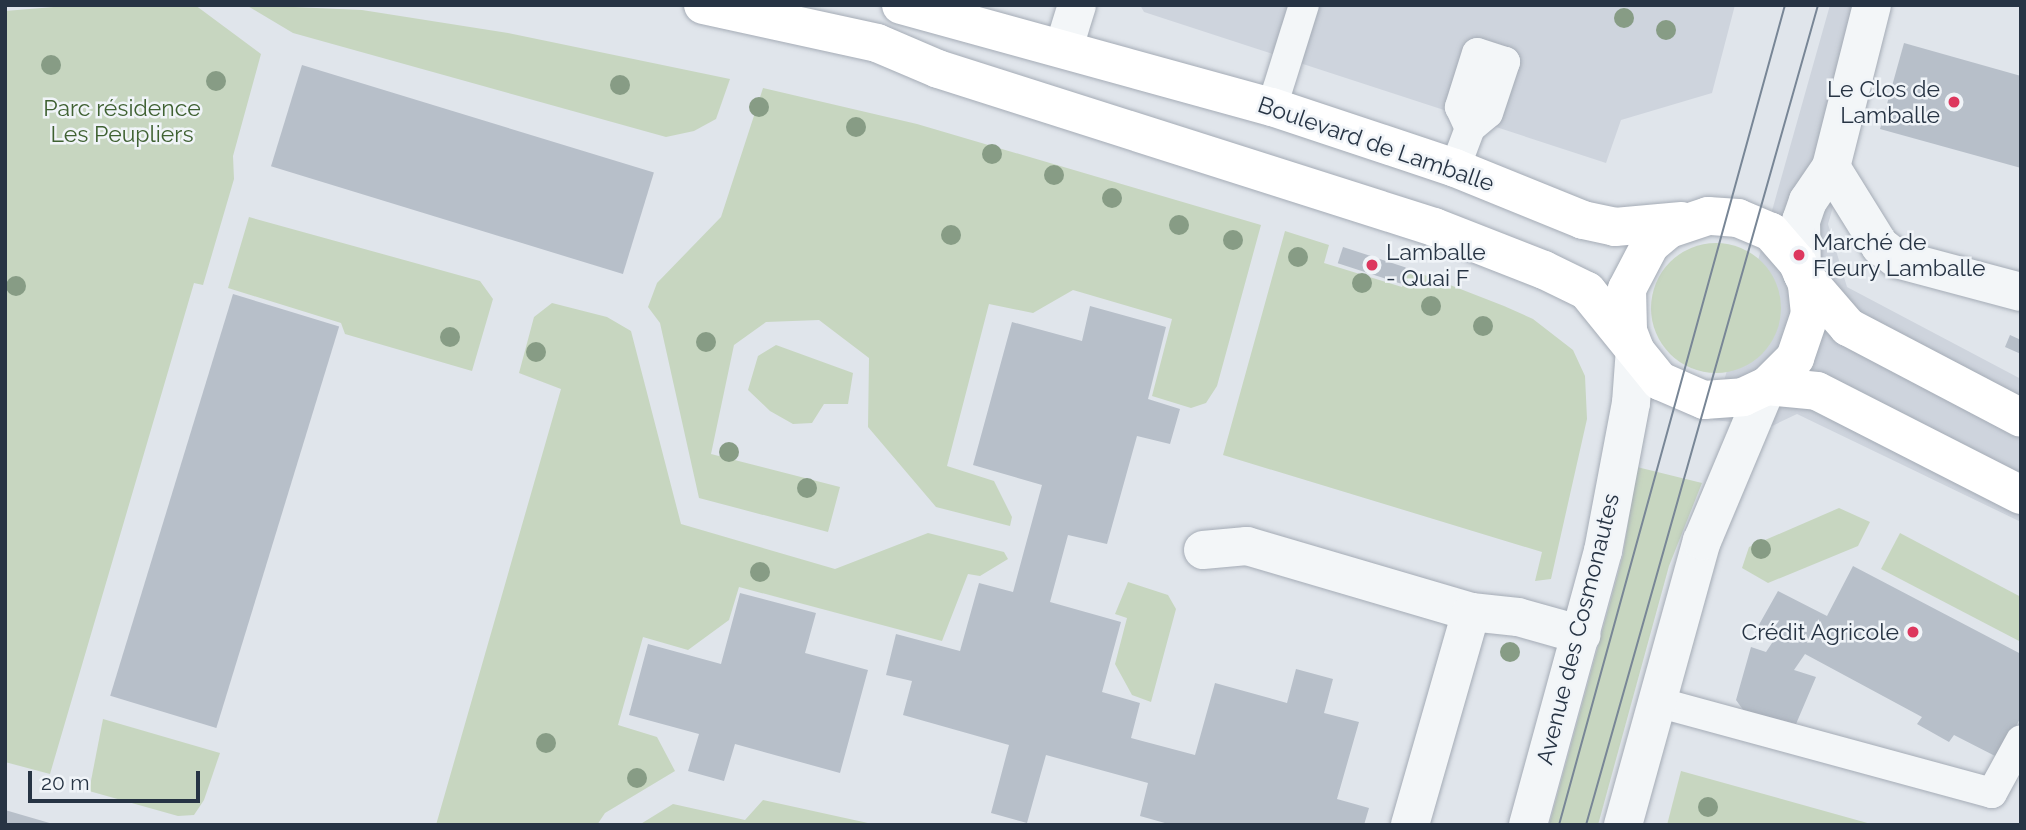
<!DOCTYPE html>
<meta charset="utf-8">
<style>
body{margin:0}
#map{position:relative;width:2026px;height:830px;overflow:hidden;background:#e0e5eb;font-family:Raleway,sans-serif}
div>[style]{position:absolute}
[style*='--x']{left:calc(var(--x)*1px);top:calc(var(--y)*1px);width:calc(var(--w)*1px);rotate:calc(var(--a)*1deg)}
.built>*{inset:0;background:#ced4dd}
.green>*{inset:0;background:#c7d6c0}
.round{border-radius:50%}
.building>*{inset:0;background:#b7bfc9;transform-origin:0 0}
.roads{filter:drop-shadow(0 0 2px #a5acb6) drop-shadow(0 0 2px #a5acb6)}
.lane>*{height:30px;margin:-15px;padding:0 15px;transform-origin:15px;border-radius:15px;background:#f3f6f8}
.street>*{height:38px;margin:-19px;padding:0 19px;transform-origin:19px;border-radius:19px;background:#f3f6f8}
.secondary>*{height:38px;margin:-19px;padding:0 19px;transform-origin:19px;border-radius:19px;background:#fff}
.tram>*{height:2px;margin:-1px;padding:0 1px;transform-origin:1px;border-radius:1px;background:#788696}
.trees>*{width:20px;height:20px;margin:-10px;border-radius:50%;background:#879c85}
.dots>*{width:19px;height:19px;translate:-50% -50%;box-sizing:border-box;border:4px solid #f0f4f8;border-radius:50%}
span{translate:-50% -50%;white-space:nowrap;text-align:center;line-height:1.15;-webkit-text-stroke:5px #f0f4f8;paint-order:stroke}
.poi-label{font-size:23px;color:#273444}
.right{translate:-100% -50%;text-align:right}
.left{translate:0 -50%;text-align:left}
.park-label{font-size:23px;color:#3f6132}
.street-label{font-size:23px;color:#273444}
.frame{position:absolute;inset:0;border:7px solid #273444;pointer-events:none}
.scale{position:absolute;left:28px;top:771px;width:172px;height:32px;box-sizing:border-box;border:4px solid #273444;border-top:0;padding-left:9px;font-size:21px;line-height:24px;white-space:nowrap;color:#273444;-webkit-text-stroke:5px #f0f4f8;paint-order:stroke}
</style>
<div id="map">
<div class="built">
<i style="clip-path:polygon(1140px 5px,1735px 5px,1712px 93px,1621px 120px,1606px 163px,1144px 12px)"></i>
<i style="clip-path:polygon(1830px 5px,1892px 5px,1828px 224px,1847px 287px,2021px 379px,2021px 522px,1797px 414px,1772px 426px,1713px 420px)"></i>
</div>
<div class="green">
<i style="clip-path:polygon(78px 5px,195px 5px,261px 54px,233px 156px,234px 179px,203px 285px,194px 283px,50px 774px,5px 762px,5px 11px)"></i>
<i style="clip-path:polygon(246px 5px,362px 10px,508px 33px,730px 79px,716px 119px,694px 131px,666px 137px,293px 33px)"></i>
<i style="clip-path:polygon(763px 88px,917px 124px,1261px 225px,1217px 386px,1206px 403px,1191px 408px,1152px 396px,1172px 319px,1073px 290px,1033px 313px,989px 304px,947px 466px,994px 481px,1012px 517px,1010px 526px,936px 507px,868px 427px,869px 358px,819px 320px,766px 322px,734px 345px,711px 454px,840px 487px,828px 532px,699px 498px,660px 323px,648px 307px,657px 283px,721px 217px)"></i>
<i style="clip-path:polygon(249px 217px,480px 281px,493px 299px,472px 371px,345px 334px,341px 323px,228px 288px)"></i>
<i style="clip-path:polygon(1285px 231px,1329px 245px,1324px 263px,1402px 287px,1409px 269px,1504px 306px,1533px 319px,1573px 350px,1585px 376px,1587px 419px,1551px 579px,1535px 581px,1542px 552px,1223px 455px)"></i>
<i class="round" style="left:1651px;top:243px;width:130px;height:130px"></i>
<i style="clip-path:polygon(552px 303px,607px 317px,631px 331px,681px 524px,835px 569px,928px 533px,1004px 552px,1008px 559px,980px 576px,968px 574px,942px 641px,739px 587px,729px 620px,688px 650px,643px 637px,618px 725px,657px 737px,675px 771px,605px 813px,597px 825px,436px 825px,561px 389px,519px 373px,534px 317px)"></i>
<i style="clip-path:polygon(776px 345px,853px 373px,848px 404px,824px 404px,812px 423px,793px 424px,770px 411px,748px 390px,758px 356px)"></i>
<i style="clip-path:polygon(1637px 467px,1702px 483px,1669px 566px,1598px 825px,1549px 825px,1623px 555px)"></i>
<i style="clip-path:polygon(1839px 508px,1870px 522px,1858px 546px,1768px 583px,1742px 568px,1749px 547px)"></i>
<i style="clip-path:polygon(1900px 533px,2021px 597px,2021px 642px,1881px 569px)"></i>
<i style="clip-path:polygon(1128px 582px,1168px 595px,1176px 609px,1151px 702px,1132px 695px,1115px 664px,1127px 618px,1115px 614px)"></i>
<i style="clip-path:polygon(103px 719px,220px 753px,204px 800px,194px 815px,178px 816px,89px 791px)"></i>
<i style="clip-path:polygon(1681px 771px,1871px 824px,1871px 825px,1667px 825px)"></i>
<i style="clip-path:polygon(763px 800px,877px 825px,639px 825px,673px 804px,745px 820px)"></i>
</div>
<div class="building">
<i style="clip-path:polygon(1904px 43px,2021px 76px,2021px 168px,1880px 129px)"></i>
<i style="left:302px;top:65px;width:368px;height:106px;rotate:17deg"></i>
<i style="left:1343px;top:247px;width:66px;height:17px;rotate:18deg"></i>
<i style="left:233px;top:294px;width:111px;height:420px;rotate:17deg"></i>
<i style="clip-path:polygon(1090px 306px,1166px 327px,1148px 399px,1180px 409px,1170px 444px,1137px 436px,1107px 544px,1068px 535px,1050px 602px,1121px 622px,1102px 692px,1140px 703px,1131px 738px,1195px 755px,1215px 683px,1287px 703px,1296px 669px,1333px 679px,1324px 713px,1359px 722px,1337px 799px,1369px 808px,1364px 825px,1172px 825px,1140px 816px,1148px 783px,1046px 755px,1027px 823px,991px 813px,1009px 745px,903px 715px,912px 681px,886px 675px,896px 634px,960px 651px,979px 583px,1013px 592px,1024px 551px,1042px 485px,973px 465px,1012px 322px,1082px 341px)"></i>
<i style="clip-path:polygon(2010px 335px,2021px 340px,2021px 354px,2005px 347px)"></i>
<i style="clip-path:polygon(1853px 566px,2021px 654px,2021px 717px,1999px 758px,1954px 735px,1949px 742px,1917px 724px,1922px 717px,1805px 654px,1794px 670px,1816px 677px,1796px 724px,1744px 711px,1736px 700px,1751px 647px,1766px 652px,1774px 640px,1756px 630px,1778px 591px,1827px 616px)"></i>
<i style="clip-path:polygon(740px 593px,816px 613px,805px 653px,868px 670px,840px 773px,735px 744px,724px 781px,688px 771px,699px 734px,629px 715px,648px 644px,721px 664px)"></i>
<i style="clip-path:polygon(5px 810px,53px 824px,53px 825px,5px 825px)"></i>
</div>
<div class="roads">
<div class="lane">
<i style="--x:1272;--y:107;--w:107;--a:-72.6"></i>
<i style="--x:1455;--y:168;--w:43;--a:-69.4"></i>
<i style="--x:1470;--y:128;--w:23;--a:-40"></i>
<i style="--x:1488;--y:113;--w:54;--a:-71.6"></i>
<i style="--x:1505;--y:62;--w:29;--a:-162"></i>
<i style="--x:1477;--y:53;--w:57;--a:107.5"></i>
<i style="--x:1460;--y:107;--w:23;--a:65"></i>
<i style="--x:1657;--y:702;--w:347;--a:15.2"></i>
<i style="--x:1992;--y:793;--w:60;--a:-61.3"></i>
</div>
<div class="street">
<i style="--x:1064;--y:47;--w:44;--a:-72.8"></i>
<i style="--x:1831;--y:167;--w:93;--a:58.2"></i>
<i style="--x:1880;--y:246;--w:21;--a:37"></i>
<i style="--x:1897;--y:259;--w:128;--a:14.9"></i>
<i style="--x:1802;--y:273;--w:52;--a:-91.1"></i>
<i style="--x:1801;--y:221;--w:21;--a:-71"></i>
<i style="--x:1808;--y:201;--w:41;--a:-55.9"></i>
<i style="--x:1831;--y:167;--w:167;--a:-75.8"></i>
<i style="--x:1203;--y:550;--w:44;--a:-5.2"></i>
<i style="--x:1247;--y:546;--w:234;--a:16.4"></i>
<i style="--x:1471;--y:612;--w:222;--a:106"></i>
<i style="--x:1471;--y:612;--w:47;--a:6.1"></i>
<i style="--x:1518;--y:617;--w:66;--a:15.7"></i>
<i style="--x:1528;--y:825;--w:284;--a:-74.7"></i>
<i style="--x:1603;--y:551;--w:151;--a:-79.3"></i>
<i style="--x:1631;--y:403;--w:54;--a:-85.8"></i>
<i style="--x:1623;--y:825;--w:295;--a:-74.5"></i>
<i style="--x:1702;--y:541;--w:168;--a:-67.2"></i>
</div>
<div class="secondary">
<i style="--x:703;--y:5;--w:178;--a:12.3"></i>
<i style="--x:877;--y:43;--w:66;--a:23.1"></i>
<i style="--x:938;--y:69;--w:521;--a:17.67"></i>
<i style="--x:1434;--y:227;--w:118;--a:21.4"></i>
<i style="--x:1544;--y:270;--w:48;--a:26"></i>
<i style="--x:1587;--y:291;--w:116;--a:51"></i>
<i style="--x:1660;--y:381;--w:48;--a:23.4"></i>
<i style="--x:1704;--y:400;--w:39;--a:-4"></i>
<i style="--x:1743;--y:397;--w:26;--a:-25"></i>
<i style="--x:1767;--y:386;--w:40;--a:-45"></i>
<i style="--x:1795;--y:358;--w:46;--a:-71.2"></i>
<i style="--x:1810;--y:314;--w:30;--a:-96"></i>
<i style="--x:1807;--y:284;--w:24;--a:-114"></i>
<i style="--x:1797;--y:262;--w:40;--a:-131"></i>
<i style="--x:1771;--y:232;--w:36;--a:-157"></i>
<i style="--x:1738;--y:218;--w:30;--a:-176"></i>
<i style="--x:1708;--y:216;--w:41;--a:161.6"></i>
<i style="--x:1669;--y:229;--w:25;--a:140"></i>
<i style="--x:1650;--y:245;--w:50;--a:117.6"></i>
<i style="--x:1627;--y:289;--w:42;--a:88.6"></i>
<i style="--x:1628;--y:331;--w:19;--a:69"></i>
<i style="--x:901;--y:5;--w:385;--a:15.4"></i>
<i style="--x:1272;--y:107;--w:193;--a:18.4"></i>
<i style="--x:1455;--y:168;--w:138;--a:22.1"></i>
<i style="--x:1583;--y:220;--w:33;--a:12"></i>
<i style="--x:1615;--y:227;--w:67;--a:-5.1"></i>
<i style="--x:1803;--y:275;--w:69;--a:49.1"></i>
<i style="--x:1848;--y:327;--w:195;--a:27.7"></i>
<i style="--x:1767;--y:386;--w:50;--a:5.7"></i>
<i style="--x:1817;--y:391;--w:229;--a:27"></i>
</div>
</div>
<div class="tram">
<i style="--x:1559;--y:825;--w:851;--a:-74.59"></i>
<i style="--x:1586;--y:825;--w:852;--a:-74.2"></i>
</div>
<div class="trees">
<i style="left:1624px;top:18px"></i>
<i style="left:1666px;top:30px"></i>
<i style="left:51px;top:65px"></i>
<i style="left:216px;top:81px"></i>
<i style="left:620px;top:85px"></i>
<i style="left:759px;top:107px"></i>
<i style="left:856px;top:127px"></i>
<i style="left:992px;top:154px"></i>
<i style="left:1054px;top:175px"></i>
<i style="left:1112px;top:198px"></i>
<i style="left:1179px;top:225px"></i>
<i style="left:951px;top:235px"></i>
<i style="left:1233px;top:240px"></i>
<i style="left:1298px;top:257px"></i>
<i style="left:1362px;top:283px"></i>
<i style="left:16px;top:286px"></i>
<i style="left:1431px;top:306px"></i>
<i style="left:1483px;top:326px"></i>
<i style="left:450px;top:337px"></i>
<i style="left:706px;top:342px"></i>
<i style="left:536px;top:352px"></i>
<i style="left:729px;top:452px"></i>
<i style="left:807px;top:488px"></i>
<i style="left:1761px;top:549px"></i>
<i style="left:760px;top:572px"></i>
<i style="left:1510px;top:652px"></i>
<i style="left:546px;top:743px"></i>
<i style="left:637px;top:778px"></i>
<i style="left:1708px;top:807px"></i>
</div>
<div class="dots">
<i style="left:1954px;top:102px;background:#dd375e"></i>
<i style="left:1799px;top:255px;background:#dd375e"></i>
<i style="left:1372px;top:265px;background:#dd375e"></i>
<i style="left:1913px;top:632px;background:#dd375e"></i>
</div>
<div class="poi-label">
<span class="right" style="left:1940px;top:102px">Le Clos de<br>Lamballe</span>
<span class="left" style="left:1813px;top:255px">Marché de<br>Fleury Lamballe</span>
<span class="left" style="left:1386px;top:265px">Lamballe<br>- Quai F</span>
<span class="right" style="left:1899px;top:632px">Crédit Agricole</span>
</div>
<div class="park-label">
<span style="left:122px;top:121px">Parc résidence<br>Les Peupliers</span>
</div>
<div class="street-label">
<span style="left:1376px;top:144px;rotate:19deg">Boulevard de Lamballe</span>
<span style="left:1578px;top:629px;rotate:-76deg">Avenue des Cosmonautes</span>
</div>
<div class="frame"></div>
<div class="scale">20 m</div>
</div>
